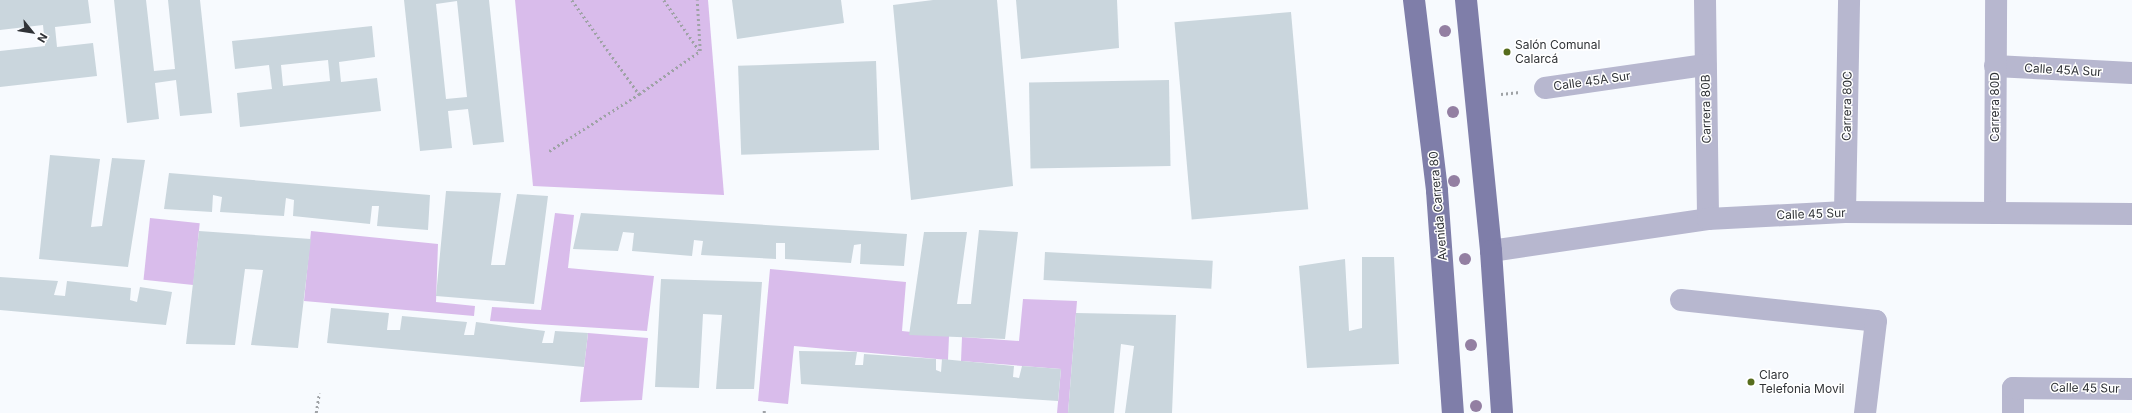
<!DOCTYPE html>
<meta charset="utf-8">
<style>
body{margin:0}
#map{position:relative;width:2132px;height:413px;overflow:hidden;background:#f7fafe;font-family:Inter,sans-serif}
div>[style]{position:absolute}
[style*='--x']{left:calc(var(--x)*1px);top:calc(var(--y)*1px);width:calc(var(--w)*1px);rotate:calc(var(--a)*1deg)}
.green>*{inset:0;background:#d9bceb;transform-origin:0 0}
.building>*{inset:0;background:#cad6dd;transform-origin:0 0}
.path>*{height:2.5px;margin-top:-1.25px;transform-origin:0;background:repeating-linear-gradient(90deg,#9fa2a6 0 2px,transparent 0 5px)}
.minor>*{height:22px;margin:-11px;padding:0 11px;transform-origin:11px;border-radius:11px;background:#b7b7cf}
.major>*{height:22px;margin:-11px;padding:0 11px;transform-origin:11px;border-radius:11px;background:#7f7ea9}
.trees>*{width:12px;height:12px;margin:-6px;border-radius:50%;background:#937fa2}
.dots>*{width:11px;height:11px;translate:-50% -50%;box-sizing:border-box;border:2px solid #fff;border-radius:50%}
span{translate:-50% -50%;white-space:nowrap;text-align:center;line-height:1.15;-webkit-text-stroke:3px #fff;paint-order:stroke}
.poi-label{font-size:12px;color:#2f3236}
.left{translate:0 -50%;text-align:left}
.street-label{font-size:12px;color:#2f3236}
.north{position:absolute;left:12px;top:12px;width:40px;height:40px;-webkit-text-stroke:3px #fff;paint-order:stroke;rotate:120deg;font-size:11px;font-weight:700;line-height:16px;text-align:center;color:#2f3236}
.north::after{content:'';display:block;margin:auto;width:14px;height:18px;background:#2f3236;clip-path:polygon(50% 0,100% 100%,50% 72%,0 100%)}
</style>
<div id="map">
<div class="green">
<i style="clip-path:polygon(515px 0,708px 0,724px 195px,533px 186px)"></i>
<i style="clip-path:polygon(555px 213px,574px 215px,568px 268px,654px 276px,647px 331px,490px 321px,492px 307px,541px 310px)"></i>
<i style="left:150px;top:218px;width:50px;height:62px;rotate:6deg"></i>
<i style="clip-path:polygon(311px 231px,438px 244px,436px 302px,475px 306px,474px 316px,304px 301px)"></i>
<i style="clip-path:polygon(770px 269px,906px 282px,902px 331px,949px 336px,948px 360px,794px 346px,788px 404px,758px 401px)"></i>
<i style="clip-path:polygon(1023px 299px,1077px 301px,1068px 413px,1057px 413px,1061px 369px,961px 361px,962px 337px,1019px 341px)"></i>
<i style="clip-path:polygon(588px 333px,648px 338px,642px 400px,580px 402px)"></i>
</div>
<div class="building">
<i style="clip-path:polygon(0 0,88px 0,91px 23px,55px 27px,57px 47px,93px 43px,97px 76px,0 87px,0 51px,45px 46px,43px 25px,0 30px)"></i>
<i style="clip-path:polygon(114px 0,146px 0,154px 71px,175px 69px,168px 0,200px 0,212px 113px,180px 116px,176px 80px,155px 83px,159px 119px,127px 123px)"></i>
<i style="clip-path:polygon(evenodd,404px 0,489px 0,504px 142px,473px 145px,468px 109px,448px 111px,452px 148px,420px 151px,404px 0,457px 1px,467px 97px,446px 99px,436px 4px,457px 1px)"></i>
<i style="clip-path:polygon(732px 0,841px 0,844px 23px,737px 39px)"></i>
<i style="clip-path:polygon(933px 0,997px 0,1013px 186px,911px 200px,893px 5px)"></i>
<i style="clip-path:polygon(1016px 0,1117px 0,1119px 48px,1021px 59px)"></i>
<i style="left:1291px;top:12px;width:198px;height:117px;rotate:85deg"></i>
<i style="clip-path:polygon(evenodd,372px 26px,375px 57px,339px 62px,341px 82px,377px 78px,381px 111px,240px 127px,237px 93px,272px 89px,269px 65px,235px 69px,232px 41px,372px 26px,328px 60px,330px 81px,283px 86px,281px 65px,328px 60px)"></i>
<i style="left:876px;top:61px;width:89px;height:138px;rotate:88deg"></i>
<i style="left:1169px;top:80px;width:86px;height:140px;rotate:89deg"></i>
<i style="clip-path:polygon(50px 155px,100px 159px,91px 227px,102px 226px,112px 158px,145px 160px,128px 267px,39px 259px)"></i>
<i style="clip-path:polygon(169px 173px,430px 195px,428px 230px,377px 226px,379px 206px,372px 206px,370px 224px,293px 216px,294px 200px,286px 198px,284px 216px,220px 212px,222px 197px,213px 195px,212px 212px,164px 209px)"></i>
<i style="clip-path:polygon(446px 191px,501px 193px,491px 265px,505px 265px,517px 194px,548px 196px,534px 304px,436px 296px)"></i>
<i style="clip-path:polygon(581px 213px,907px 234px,904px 266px,860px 264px,861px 244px,854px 245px,851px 263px,785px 259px,785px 243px,776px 243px,776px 259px,701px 255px,703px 241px,694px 240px,692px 256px,632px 251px,634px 233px,623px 232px,618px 251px,573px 249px)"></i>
<i style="clip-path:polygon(979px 230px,1018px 232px,1005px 339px,909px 335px,924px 232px,967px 232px,957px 304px,971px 304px)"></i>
<i style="clip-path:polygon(199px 231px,311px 239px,298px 348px,251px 345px,263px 270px,245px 269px,235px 345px,186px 344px)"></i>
<i style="left:1045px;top:252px;width:168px;height:28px;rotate:3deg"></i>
<i style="clip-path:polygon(1362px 257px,1394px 257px,1399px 364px,1307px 368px,1299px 266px,1345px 259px,1349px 331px,1362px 328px)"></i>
<i style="clip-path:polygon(0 277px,58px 281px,54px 295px,65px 296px,67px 281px,131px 288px,130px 300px,137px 302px,140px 287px,172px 292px,166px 325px,0 310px)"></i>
<i style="clip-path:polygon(661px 279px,762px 282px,754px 389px,716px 389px,722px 315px,703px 314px,699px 388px,655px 387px)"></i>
<i style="clip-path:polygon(331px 308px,389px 313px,387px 330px,400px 330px,402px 316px,467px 322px,464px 335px,474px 335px,476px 322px,545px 331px,542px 343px,553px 343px,555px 331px,588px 333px,584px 367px,327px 343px)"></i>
<i style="clip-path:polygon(1076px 313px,1176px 315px,1172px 413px,1125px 413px,1134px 346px,1121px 344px,1114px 413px,1068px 413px)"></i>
<i style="clip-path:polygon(799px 351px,857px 352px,855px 365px,863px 365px,864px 354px,936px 359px,936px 370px,941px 372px,942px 359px,1014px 366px,1013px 377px,1019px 378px,1022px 366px,1061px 369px,1058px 401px,801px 384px)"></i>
</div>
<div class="path">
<i style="--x:572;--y:0;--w:115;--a:54.5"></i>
<i style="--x:664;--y:0;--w:61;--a:55"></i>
<i style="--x:1501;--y:94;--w:19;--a:-6"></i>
<i style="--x:549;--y:151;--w:107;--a:-32.3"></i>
<i style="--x:639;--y:94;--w:75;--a:-35.2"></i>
<i style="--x:700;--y:51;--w:51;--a:-93.4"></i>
<i style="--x:316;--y:413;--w:20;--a:-81"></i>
<i style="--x:764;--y:413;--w:3;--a:-90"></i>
</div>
<div class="minor">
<i style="--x:1705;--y:0;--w:219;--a:89.2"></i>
<i style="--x:1995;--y:66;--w:137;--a:2.9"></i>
<i style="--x:1545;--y:88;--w:162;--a:-8.2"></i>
<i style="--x:1845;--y:212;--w:212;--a:-88.9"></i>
<i style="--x:1995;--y:213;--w:213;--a:-89.7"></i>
<i style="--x:1491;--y:251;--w:219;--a:-8.4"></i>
<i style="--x:1708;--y:219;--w:137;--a:-2.9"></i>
<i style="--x:1845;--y:212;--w:287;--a:0.4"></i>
<i style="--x:1681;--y:300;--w:196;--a:6.1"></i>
<i style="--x:1876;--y:321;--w:93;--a:96.8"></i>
<i style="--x:2013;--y:413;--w:25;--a:-90"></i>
<i style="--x:2013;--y:388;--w:119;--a:0.5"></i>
</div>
<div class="major">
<i style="--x:1414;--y:0;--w:192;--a:83.1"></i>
<i style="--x:1437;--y:191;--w:223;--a:85.9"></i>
<i style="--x:1466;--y:0;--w:252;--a:84.3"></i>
<i style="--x:1491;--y:251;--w:162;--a:86.1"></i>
</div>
<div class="trees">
<i style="left:1445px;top:31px"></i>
<i style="left:1453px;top:112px"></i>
<i style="left:1454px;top:181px"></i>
<i style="left:1465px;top:259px"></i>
<i style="left:1471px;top:345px"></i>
<i style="left:1476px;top:406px"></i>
</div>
<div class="dots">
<i style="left:1507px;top:52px;background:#576d1d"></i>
<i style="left:1751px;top:382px;background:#576d1d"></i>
</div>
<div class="poi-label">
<span class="left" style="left:1515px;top:52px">Salón Comunal<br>Calarcá</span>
<span class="left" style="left:1759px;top:382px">Claro<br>Telefonia Movil</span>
</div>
<div class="street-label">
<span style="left:2063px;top:70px;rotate:3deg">Calle 45A Sur</span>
<span style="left:1592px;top:81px;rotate:-8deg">Calle 45A Sur</span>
<span style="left:1847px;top:106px;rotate:-89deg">Carrera 80C</span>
<span style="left:1995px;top:107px;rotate:-90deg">Carrera 80D</span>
<span style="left:1706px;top:109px;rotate:-91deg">Carrera 80B</span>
<span style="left:1438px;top:206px;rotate:-95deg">Avenida Carrera 80</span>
<span style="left:1811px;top:214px;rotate:-2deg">Calle 45 Sur</span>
<span style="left:2085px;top:388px;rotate:1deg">Calle 45 Sur</span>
</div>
<div class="north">N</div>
</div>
